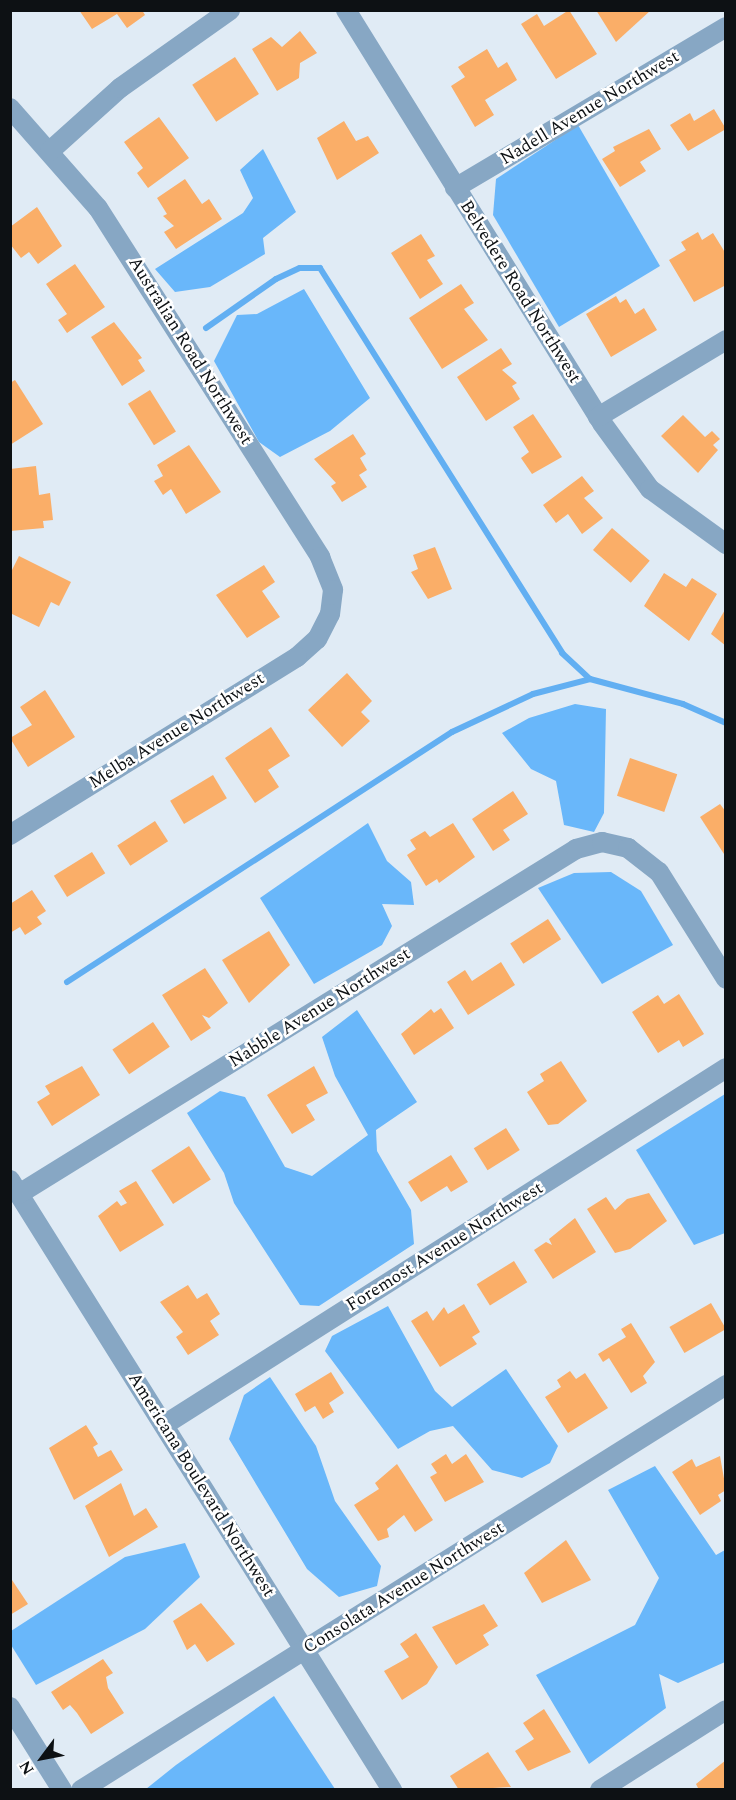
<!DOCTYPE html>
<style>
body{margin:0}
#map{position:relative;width:736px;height:1800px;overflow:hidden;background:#e0ebf5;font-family:Spectral,serif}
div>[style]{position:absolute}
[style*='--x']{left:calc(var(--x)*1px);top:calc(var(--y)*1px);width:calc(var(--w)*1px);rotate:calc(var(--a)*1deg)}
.forest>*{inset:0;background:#69b7fa}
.stream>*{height:6px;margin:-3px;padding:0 3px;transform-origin:3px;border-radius:3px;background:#62aff2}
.building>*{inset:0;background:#faae68;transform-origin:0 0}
.minor>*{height:20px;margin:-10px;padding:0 10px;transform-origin:10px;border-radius:10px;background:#87a7c4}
span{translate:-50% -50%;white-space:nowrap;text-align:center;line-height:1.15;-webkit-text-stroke:5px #fff;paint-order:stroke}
.street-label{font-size:18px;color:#0d1114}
.frame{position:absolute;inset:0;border:12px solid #0d1114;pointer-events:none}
.north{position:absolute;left:12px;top:1728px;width:60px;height:60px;-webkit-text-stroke:4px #fff;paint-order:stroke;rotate:238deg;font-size:16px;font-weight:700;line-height:24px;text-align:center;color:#0d1114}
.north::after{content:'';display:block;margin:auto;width:21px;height:27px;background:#0d1114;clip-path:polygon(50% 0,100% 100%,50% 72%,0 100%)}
</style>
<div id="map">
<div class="forest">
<i style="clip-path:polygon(578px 125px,660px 266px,559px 327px,493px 215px,496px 179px)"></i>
<i style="clip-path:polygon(263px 149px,296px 212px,263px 238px,265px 254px,210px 287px,175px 292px,155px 269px,243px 213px,253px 198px,240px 170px)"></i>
<i style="clip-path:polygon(304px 289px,370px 398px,330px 431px,280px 457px,259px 442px,214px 361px,237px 315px,257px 314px)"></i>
<i style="clip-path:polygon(575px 704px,606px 709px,604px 813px,594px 832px,564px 825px,556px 781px,531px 769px,502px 733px,529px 718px)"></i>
<i style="clip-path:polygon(368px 823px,387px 861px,411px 882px,414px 905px,382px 904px,392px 926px,382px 945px,314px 984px,260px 898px)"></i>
<i style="clip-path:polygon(611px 872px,641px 891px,673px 945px,602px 984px,538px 888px,574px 873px)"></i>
<i style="clip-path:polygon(357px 1010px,417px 1102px,376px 1130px,377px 1151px,411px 1210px,414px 1244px,319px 1306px,300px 1305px,234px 1203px,224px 1173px,187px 1113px,220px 1091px,245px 1097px,285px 1167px,312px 1176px,368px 1135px,335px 1076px,322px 1037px)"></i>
<i style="clip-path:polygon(725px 1094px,725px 1233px,694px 1245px,636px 1150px)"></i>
<i style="clip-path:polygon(388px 1306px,435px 1391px,452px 1407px,506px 1369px,558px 1446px,550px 1463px,522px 1478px,492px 1470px,453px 1426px,430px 1431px,398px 1449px,325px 1351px,332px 1336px)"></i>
<i style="clip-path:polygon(270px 1377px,316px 1446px,335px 1501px,381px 1566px,377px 1586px,339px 1597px,307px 1569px,229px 1439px,244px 1395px)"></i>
<i style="clip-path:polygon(655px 1466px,716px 1555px,725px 1550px,725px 1662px,678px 1683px,659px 1674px,666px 1708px,589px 1764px,536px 1675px,635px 1625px,659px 1578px,608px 1490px)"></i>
<i style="clip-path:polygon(185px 1543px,200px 1577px,145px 1629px,36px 1685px,11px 1645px,11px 1631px,125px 1557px)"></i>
<i style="clip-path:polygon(274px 1696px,335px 1789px,146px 1789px,176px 1765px)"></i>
</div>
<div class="stream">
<i style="--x:206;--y:328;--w:85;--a:-35"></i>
<i style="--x:276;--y:279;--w:26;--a:-25"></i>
<i style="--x:300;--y:268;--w:20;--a:0"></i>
<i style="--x:320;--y:268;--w:455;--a:57.8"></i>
<i style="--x:562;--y:653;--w:38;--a:43"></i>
<i style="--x:67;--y:982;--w:459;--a:-33"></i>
<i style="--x:452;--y:732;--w:89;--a:-25.1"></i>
<i style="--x:533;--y:694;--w:59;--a:-14.7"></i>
<i style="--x:590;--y:679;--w:96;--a:15"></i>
<i style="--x:683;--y:704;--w:47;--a:23.8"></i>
</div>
<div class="building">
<i style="clip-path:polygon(79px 10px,142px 10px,145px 15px,127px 28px,117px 14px,92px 29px)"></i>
<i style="clip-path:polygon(569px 10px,597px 54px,556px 79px,521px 24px,537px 14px,544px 26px)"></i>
<i style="clip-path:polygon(596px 10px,651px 10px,616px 42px)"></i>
<i style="clip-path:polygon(300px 31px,317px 53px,300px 63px,299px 78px,277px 91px,252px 49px,271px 37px,282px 47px)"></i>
<i style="clip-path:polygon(487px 49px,498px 68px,507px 62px,517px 80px,485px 100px,494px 115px,475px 127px,451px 86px,465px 77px,458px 67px)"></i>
<i style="left:235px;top:57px;width:44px;height:51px;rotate:57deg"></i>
<i style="clip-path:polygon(714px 109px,726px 129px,688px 151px,670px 125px,690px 113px,694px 121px)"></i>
<i style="clip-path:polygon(159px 117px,189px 158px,148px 188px,137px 173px,143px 168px,124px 142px)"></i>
<i style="clip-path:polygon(344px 121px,356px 141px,368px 136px,379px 153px,337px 180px,317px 138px)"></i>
<i style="clip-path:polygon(649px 129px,661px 149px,640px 162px,646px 171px,620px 187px,602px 159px,615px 151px,613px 147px)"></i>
<i style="clip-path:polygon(185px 179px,202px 204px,209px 199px,222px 219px,176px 249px,164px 232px,174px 226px,163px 216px,167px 214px,157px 198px)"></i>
<i style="clip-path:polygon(37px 207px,62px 246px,38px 264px,29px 252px,21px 258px,10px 244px,10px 227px)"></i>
<i style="clip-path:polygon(698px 232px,702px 240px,713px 233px,726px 254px,726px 285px,694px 302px,669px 260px,686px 250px,681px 242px)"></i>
<i style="clip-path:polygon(421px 234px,435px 256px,427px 260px,443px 284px,420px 299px,391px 253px)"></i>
<i style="clip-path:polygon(75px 264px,105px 307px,67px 333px,58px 320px,67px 314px,46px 284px)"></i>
<i style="clip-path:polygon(461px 284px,474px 303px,464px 309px,488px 340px,442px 369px,409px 318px)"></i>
<i style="clip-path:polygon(616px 296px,620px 303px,626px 299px,635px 314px,644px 308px,657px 330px,611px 357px,586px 314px)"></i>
<i style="clip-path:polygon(114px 322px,142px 358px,138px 360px,145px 371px,122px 386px,91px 337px)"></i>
<i style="clip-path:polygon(501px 348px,512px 364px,502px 370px,517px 383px,512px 386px,520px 399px,486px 421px,457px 377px)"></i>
<i style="clip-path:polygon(15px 380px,43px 424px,10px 445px,10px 383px)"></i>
<i style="left:150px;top:390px;width:49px;height:26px;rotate:58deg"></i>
<i style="clip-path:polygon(533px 414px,562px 457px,532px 474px,521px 458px,529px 452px,513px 427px)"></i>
<i style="clip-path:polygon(683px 415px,705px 437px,712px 431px,720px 439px,713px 445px,718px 450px,698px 473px,661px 436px)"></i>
<i style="clip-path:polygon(353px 434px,366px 454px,360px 458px,367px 470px,359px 475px,367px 487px,342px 502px,331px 486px,336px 483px,314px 459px)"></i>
<i style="clip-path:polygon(189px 445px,221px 492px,186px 514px,171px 489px,163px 495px,154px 481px,163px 476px,157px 465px)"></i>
<i style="clip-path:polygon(36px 466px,39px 495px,50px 493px,53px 520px,43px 521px,44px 528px,10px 531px,10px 469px)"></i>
<i style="clip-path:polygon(582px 476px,594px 491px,584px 498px,603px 518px,582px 534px,568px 514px,556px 523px,543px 505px)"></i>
<i style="left:612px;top:528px;width:50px;height:29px;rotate:41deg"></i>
<i style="clip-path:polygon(435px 547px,452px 589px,428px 599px,411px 572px,418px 569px,413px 555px)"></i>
<i style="clip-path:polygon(19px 556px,71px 582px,59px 606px,51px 602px,39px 627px,10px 613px,10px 574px)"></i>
<i style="clip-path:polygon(264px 565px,275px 582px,262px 591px,280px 617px,247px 638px,216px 595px)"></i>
<i style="clip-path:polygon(664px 573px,686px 587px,692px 578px,717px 594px,689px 641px,644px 606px)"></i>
<i style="clip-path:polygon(726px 608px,726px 646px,711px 634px)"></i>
<i style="clip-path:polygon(347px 673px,372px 701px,361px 712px,370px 721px,342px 747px,308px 710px)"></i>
<i style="clip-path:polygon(45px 690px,75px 737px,28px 767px,10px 738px,32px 725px,20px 707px)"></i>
<i style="clip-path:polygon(271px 727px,290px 756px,268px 770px,279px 787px,255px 803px,225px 758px)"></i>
<i style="left:630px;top:758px;width:50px;height:40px;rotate:19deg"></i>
<i style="left:213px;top:775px;width:27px;height:50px;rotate:59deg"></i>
<i style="clip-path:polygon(513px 791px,528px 814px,503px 830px,510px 840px,493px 851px,472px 819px)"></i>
<i style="clip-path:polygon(720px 804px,726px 812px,724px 854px,700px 817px)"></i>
<i style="left:155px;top:821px;width:24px;height:45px;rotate:57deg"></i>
<i style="clip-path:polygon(453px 823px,475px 857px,439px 883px,437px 879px,426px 886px,407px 855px,416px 849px,410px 840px,425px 831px,430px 837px)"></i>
<i style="left:92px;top:852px;width:25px;height:45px;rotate:58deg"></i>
<i style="clip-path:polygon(32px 890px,46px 911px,37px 917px,42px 924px,25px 935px,20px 927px,10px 933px,10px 904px)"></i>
<i style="left:548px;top:919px;width:24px;height:45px;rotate:57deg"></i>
<i style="clip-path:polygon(269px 931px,290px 965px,249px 1003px,222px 960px)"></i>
<i style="clip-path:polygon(501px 962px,515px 985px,468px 1015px,447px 982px,465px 970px,472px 981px)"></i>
<i style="clip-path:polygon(205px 968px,228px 1003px,209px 1018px,202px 1015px,211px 1028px,191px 1041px,162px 995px)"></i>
<i style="clip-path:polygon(679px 994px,704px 1034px,683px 1047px,679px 1040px,658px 1053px,632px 1012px,658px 995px,664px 1004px)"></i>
<i style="clip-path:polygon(441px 1008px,454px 1028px,414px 1055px,401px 1034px,431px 1009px,434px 1013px)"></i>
<i style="left:153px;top:1022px;width:30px;height:49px;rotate:56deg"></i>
<i style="clip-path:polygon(561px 1061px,587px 1101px,558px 1124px,548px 1125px,527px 1092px,544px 1081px,540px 1074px)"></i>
<i style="clip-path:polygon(82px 1066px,100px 1095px,52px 1126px,37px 1102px,50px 1094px,45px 1086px)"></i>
<i style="clip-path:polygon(314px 1066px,328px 1093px,306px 1105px,315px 1120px,292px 1134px,267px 1095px)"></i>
<i style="left:506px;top:1128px;width:26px;height:38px;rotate:58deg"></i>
<i style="left:189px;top:1146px;width:40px;height:45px;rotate:57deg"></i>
<i style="clip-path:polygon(451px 1155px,468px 1182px,451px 1192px,447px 1186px,421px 1202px,408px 1182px)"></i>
<i style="clip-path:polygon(136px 1181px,164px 1225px,120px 1252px,98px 1216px,117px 1201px,121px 1206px,127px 1203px,119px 1191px)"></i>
<i style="clip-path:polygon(649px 1193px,667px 1221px,630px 1249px,615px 1253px,587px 1209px,606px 1197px,615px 1210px,627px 1199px)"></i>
<i style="clip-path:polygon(575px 1218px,596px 1252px,553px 1279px,534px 1250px,546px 1242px,552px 1245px,549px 1239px)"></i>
<i style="left:514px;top:1261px;width:25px;height:44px;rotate:58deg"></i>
<i style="clip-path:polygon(188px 1285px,197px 1299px,207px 1293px,220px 1314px,210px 1321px,219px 1335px,188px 1355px,176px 1337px,183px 1332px,160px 1302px)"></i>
<i style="left:711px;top:1303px;width:30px;height:48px;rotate:60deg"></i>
<i style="clip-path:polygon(464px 1304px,480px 1332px,472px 1337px,477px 1344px,440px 1367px,411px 1321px,427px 1311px,433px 1321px,444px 1307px,448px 1314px)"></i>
<i style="clip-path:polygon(631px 1323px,655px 1362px,643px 1376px,647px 1383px,631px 1393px,609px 1358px,603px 1362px,598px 1354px,626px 1337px,621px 1329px)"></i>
<i style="clip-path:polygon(570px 1371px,576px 1379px,585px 1373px,608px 1408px,568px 1433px,545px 1397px,561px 1387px,557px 1380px)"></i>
<i style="clip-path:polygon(331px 1372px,344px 1393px,329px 1403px,334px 1412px,323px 1419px,315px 1406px,305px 1412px,295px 1394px)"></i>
<i style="clip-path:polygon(86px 1425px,98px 1444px,93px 1447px,98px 1457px,111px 1450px,123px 1470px,74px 1500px,49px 1448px)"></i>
<i style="clip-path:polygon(446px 1454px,452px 1464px,466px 1454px,484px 1482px,445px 1502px,430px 1477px,437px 1473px,431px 1464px)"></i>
<i style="clip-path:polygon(720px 1456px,726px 1490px,718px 1495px,721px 1501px,700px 1515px,672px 1472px,692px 1459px,696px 1467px)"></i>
<i style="clip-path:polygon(397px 1464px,433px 1520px,415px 1532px,404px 1515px,387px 1529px,389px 1537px,378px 1541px,354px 1505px,379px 1489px,375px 1483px)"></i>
<i style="clip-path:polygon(121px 1483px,134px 1516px,146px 1508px,158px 1527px,109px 1557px,85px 1506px)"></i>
<i style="clip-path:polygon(566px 1540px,591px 1580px,542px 1603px,524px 1573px)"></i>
<i style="clip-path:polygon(10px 1577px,28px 1604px,10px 1615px)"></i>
<i style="clip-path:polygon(201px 1603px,235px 1644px,207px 1662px,195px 1644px,187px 1650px,173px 1621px)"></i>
<i style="clip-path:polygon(484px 1604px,498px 1626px,483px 1635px,489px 1645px,456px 1665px,432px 1627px)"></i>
<i style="clip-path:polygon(416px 1633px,438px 1667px,427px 1684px,402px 1700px,384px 1671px,409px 1657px,400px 1644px)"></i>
<i style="clip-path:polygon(103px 1659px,113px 1673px,106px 1677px,108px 1688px,124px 1713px,91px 1734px,77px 1713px,70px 1705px,63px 1710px,51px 1692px)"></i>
<i style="clip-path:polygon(544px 1709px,571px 1752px,528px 1771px,515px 1751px,534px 1739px,523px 1723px)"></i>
<i style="clip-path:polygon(488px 1752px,511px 1787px,459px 1790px,450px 1776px)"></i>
<i style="clip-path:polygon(726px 1760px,726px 1790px,699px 1790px,696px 1784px)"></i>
</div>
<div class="minor">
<i style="--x:346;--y:10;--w:486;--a:58.2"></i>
<i style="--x:602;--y:423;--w:82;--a:54"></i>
<i style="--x:650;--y:489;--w:94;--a:35.9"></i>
<i style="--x:10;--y:108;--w:133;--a:48.7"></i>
<i style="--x:98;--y:208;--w:414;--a:57.5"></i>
<i style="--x:320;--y:557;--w:35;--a:68"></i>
<i style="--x:333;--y:590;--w:24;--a:97"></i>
<i style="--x:330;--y:614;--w:28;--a:117"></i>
<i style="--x:317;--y:639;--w:27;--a:138"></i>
<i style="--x:297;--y:657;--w:338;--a:148.2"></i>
<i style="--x:50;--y:151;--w:94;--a:-42"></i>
<i style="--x:120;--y:88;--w:135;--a:-35.3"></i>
<i style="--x:455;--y:188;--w:315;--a:-30.7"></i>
<i style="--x:598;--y:417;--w:149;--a:-31"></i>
<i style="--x:10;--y:1180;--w:720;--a:57.94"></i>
<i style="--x:19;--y:1194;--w:655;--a:-31.77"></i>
<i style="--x:576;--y:849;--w:27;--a:-15"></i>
<i style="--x:602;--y:842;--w:27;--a:13"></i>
<i style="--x:628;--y:848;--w:39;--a:38"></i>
<i style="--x:659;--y:872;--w:126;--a:57.9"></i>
<i style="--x:164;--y:1425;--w:666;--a:-32.42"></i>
<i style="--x:10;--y:1707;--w:98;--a:57.9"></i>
<i style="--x:81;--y:1790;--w:762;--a:-32.12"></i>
<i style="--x:600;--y:1790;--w:149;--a:-32.4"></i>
</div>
<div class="street-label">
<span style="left:590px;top:108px;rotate:-31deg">Nadell Avenue Northwest</span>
<span style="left:520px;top:292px;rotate:58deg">Belvedere Road Northwest</span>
<span style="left:190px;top:351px;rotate:58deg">Australian Road Northwest</span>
<span style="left:177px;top:731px;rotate:-32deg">Melba Avenue Northwest</span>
<span style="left:320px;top:1008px;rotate:-32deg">Nabble Avenue Northwest</span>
<span style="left:445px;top:1247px;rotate:-32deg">Foremost Avenue Northwest</span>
<span style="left:201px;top:1485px;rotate:58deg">Americana Boulevard Northwest</span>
<span style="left:404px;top:1588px;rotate:-32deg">Consolata Avenue Northwest</span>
</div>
<div class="frame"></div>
<div class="north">N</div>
</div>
